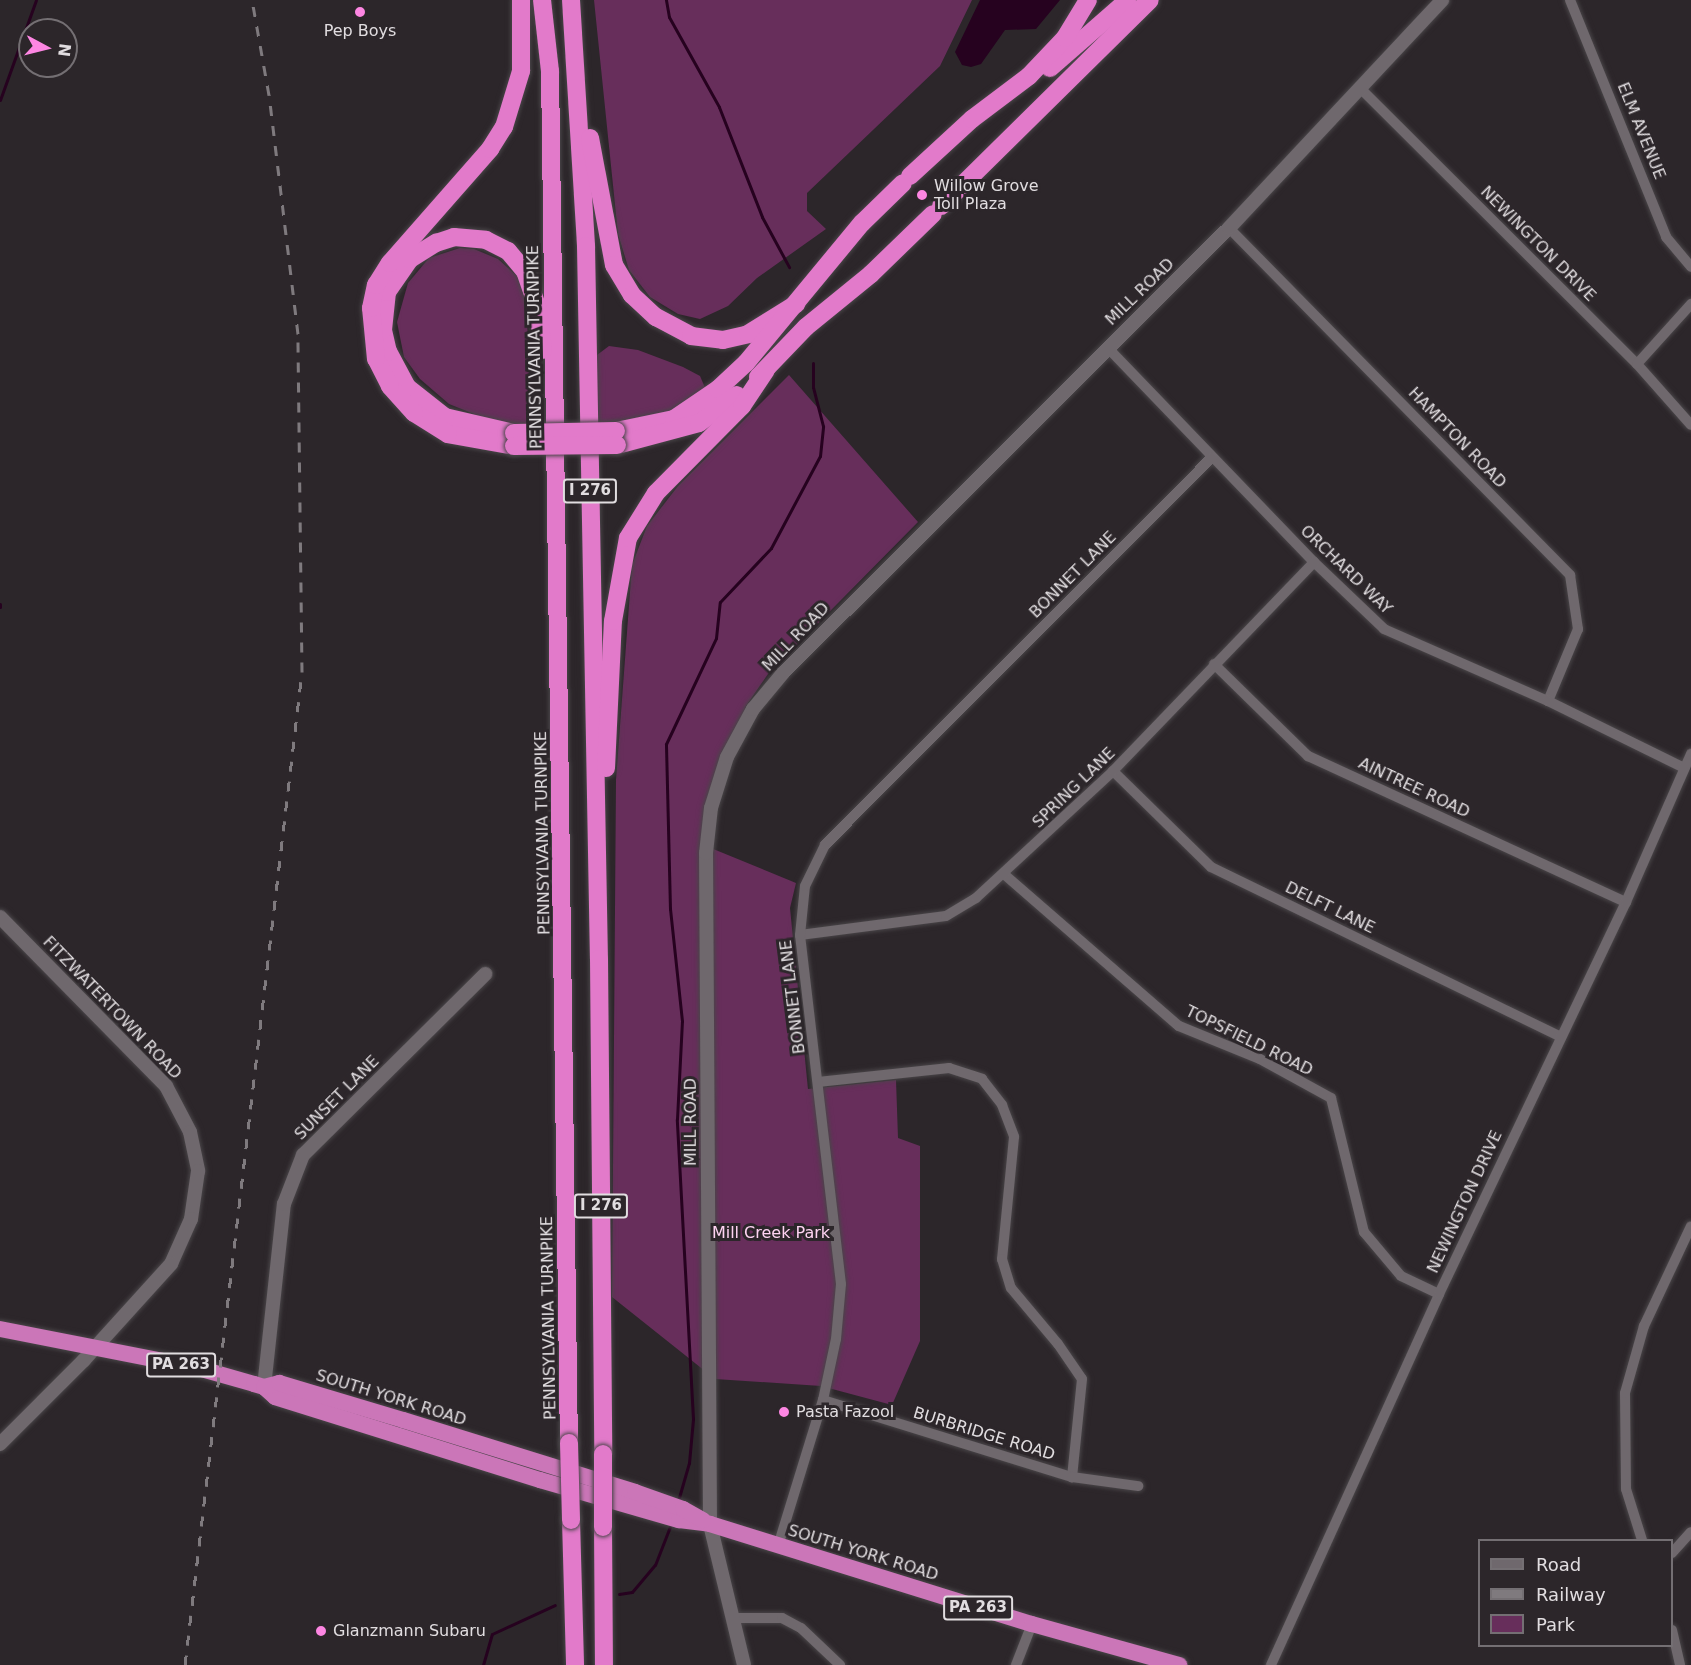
<!DOCTYPE html>
<style>
body{margin:0}
#map{position:relative;width:1691px;height:1665px;overflow:hidden;background:#2c262a;font-family:"DejaVu Sans",sans-serif}
div>[style]{position:absolute}
[style*='--x']{left:calc(var(--x)*1px);top:calc(var(--y)*1px);width:calc(var(--w)*1px);rotate:calc(var(--a)*1deg)}
.green>*{inset:0;background:#672e5b}
.water>*{inset:0;background:#26021f}
.stream>*{height:3px;margin:-1.5px;padding:0 1.5px;transform-origin:1.5px;border-radius:1.5px;background:#26021f}
.roads{filter:drop-shadow(0 0 2px #494548) drop-shadow(0 0 2px #494548)}
.minor>*{height:10px;margin:-5px;padding:0 5px;transform-origin:5px;border-radius:5px;background:#6f686d}
.tertiary>*{height:14px;margin:-7px;padding:0 7px;transform-origin:7px;border-radius:7px;background:#6f686d}
.trunk>*{height:16px;margin:-8px;padding:0 8px;transform-origin:8px;border-radius:8px;background:#cb76b8}
.motorway>*{height:18px;margin:-9px;padding:0 9px;transform-origin:9px;border-radius:9px;background:#e27aca}
.rail>*{height:3px;margin-top:-1.5px;transform-origin:0;background:repeating-linear-gradient(90deg,#7f7a7e 0 10px,transparent 0 20px)}
.bridges{filter:drop-shadow(0 0 2px #494548) drop-shadow(0 0 2px #494548)}
.motorway-bridge>*{height:18px;margin:-9px;padding:0 9px;transform-origin:9px;border-radius:9px;background:#e27aca}
.dots>*{width:16px;height:16px;translate:-50% -50%;box-sizing:border-box;border:3px solid #2c262a;border-radius:50%}
span{translate:-50% -50%;white-space:nowrap;text-align:center;line-height:1.15;-webkit-text-stroke:6px #2c262a;paint-order:stroke}
.shield-label span{padding:2px 4px;background:#2c262a;border:2px solid;border-radius:4px;-webkit-text-stroke-width:0}
.shield-label{font-size:15px;color:#e1dde0;font-weight:700}
.poi-label{font-size:16px;color:#e1dde0}
.left{translate:0 -50%;text-align:left}
.street-label{font-size:16px;color:#e1dde0}
.park-label{font-size:16px;color:#fed3f2}
.legend{position:absolute;left:1478px;top:1539px;width:195px;height:108px;box-sizing:border-box;background:#2c262a;border:2px solid #746f73;margin:0;padding:8px 10px;list-style:none;font-size:18px;color:#e1dde0}
.legend li{display:flex;align-items:center;gap:12px;height:30px}
.legend b{width:30px;border:2px solid #746f73}
.north{position:absolute;left:18px;top:18px;width:60px;height:60px;box-sizing:border-box;background:#2c262a;border:2px solid #746f73;border-radius:50%;rotate:97deg;font-size:16px;font-weight:700;line-height:24px;text-align:center;color:#e1dde0}
.north::after{content:'';display:block;margin:auto;width:21px;height:27px;background:#fd86e2;clip-path:polygon(50% 0,100% 100%,50% 72%,0 100%)}
</style>
<div id="map">
<div class="green">
<i style="clip-path:polygon(594px 0,972px 0,940px 66px,807px 193px,807px 211px,826px 229px,757px 278px,728px 306px,700px 319px,678px 314px,650px 297px,629px 270px,618px 234px)"></i>
<i style="clip-path:polygon(460px 248px,474px 249px,498px 259px,517px 276px,524px 291px,536px 426px,489px 420px,449px 404px,420px 379px,404px 357px,397px 322px,408px 283px,429px 258px)"></i>
<i style="clip-path:polygon(609px 346px,638px 350px,683px 367px,700px 376px,706px 390px,680px 409px,596px 429px,597px 355px)"></i>
<i style="clip-path:polygon(789px 375px,918px 522px,768px 674px,746px 706px,708px 794px,701px 844px,796px 883px,790px 908px,808px 1089px,896px 1080px,898px 1138px,920px 1146px,920px 1341px,892px 1405px,821px 1386px,715px 1379px,612px 1297px,616px 780px,632px 565px,647px 526px,678px 486px)"></i>
</div>
<div class="water">
<i style="clip-path:polygon(980px 0,1060px 0,1036px 29px,1005px 30px,981px 64px,971px 67px,962px 65px,955px 52px)"></i>
</div>
<div class="stream">
<i style="--x:666;--y:0;--w:17;--a:80"></i>
<i style="--x:669;--y:17;--w:103;--a:60.9"></i>
<i style="--x:719;--y:107;--w:118;--a:68.6"></i>
<i style="--x:762;--y:217;--w:57;--a:61.6"></i>
<i style="--x:0;--y:100;--w:106;--a:-70.2"></i>
<i style="--x:0;--y:604;--w:3;--a:90"></i>
<i style="--x:678;--y:1501;--w:40;--a:-74"></i>
<i style="--x:689;--y:1463;--w:44;--a:-84.8"></i>
<i style="--x:693;--y:1419;--w:300;--a:-93.1"></i>
<i style="--x:677;--y:1119;--w:98;--a:-87.1"></i>
<i style="--x:682;--y:1021;--w:113;--a:-96.1"></i>
<i style="--x:670;--y:909;--w:165;--a:-91.4"></i>
<i style="--x:666;--y:744;--w:117;--a:-64.7"></i>
<i style="--x:716;--y:638;--w:36;--a:-84"></i>
<i style="--x:720;--y:602;--w:74;--a:-46.6"></i>
<i style="--x:771;--y:548;--w:104;--a:-62"></i>
<i style="--x:820;--y:456;--w:30;--a:-84"></i>
<i style="--x:823;--y:426;--w:40;--a:-104.4"></i>
<i style="--x:813;--y:387;--w:24;--a:-90"></i>
<i style="--x:619;--y:1594;--w:13;--a:-9"></i>
<i style="--x:632;--y:1592;--w:35;--a:-50"></i>
<i style="--x:655;--y:1565;--w:44;--a:-68.7"></i>
<i style="--x:483;--y:1665;--w:32;--a:-74"></i>
<i style="--x:492;--y:1634;--w:69;--a:-24.7"></i>
</div>
<div class="roads">
<div class="minor">
<i style="--x:1570;--y:0;--w:256;--a:67.9"></i>
<i style="--x:1666;--y:237;--w:39;--a:50"></i>
<i style="--x:1360;--y:88;--w:391;--a:44.9"></i>
<i style="--x:1637;--y:364;--w:81;--a:48.5"></i>
<i style="--x:1229;--y:228;--w:487;--a:45.5"></i>
<i style="--x:1570;--y:575;--w:55;--a:81.6"></i>
<i style="--x:1578;--y:629;--w:78;--a:112.6"></i>
<i style="--x:1107;--y:347;--w:298;--a:46.1"></i>
<i style="--x:1314;--y:562;--w:97;--a:43.7"></i>
<i style="--x:1384;--y:629;--w:179;--a:23.7"></i>
<i style="--x:1548;--y:701;--w:152;--a:26.2"></i>
<i style="--x:1637;--y:364;--w:81;--a:-48"></i>
<i style="--x:1214;--y:664;--w:132;--a:44.4"></i>
<i style="--x:1308;--y:756;--w:350;--a:24.7"></i>
<i style="--x:1113;--y:771;--w:137;--a:44.4"></i>
<i style="--x:1211;--y:867;--w:387;--a:25.9"></i>
<i style="--x:1005;--y:875;--w:230;--a:41"></i>
<i style="--x:1179;--y:1026;--w:87;--a:22.2"></i>
<i style="--x:1260;--y:1059;--w:81;--a:28.8"></i>
<i style="--x:1331;--y:1098;--w:138;--a:76.2"></i>
<i style="--x:1364;--y:1232;--w:57;--a:49.9"></i>
<i style="--x:1401;--y:1276;--w:42;--a:25.3"></i>
<i style="--x:800;--y:935;--w:147;--a:-7.4"></i>
<i style="--x:946;--y:916;--w:35;--a:-31"></i>
<i style="--x:976;--y:898;--w:187;--a:-42.8"></i>
<i style="--x:1113;--y:771;--w:290;--a:-46.1"></i>
<i style="--x:818;--y:1082;--w:132;--a:-6.1"></i>
<i style="--x:949;--y:1068;--w:35;--a:18"></i>
<i style="--x:982;--y:1079;--w:33;--a:52"></i>
<i style="--x:1002;--y:1105;--w:34;--a:69"></i>
<i style="--x:1014;--y:1137;--w:123;--a:95.6"></i>
<i style="--x:1002;--y:1259;--w:30;--a:73"></i>
<i style="--x:1011;--y:1288;--w:73;--a:50"></i>
<i style="--x:1058;--y:1344;--w:42;--a:55.6"></i>
<i style="--x:1082;--y:1379;--w:99;--a:95.8"></i>
<i style="--x:823;--y:1400;--w:261;--a:17.2"></i>
<i style="--x:1072;--y:1477;--w:67;--a:7.8"></i>
<i style="--x:1642;--y:1540;--w:53;--a:-107.4"></i>
<i style="--x:1626;--y:1489;--w:96;--a:-90.6"></i>
<i style="--x:1625;--y:1393;--w:70;--a:-74.2"></i>
<i style="--x:1644;--y:1326;--w:110;--a:-64.8"></i>
<i style="--x:778;--y:1546;--w:153;--a:-72.9"></i>
<i style="--x:823;--y:1400;--w:62;--a:-78"></i>
<i style="--x:836;--y:1339;--w:55;--a:-84.8"></i>
<i style="--x:841;--y:1284;--w:351;--a:-96.7"></i>
<i style="--x:800;--y:935;--w:49;--a:-84.2"></i>
<i style="--x:805;--y:886;--w:46;--a:-64"></i>
<i style="--x:825;--y:845;--w:548;--a:-45.07"></i>
<i style="--x:1672;--y:1553;--w:28;--a:-48"></i>
<i style="--x:732;--y:1618;--w:50;--a:0"></i>
<i style="--x:782;--y:1618;--w:21;--a:28"></i>
<i style="--x:801;--y:1628;--w:54;--a:43.5"></i>
<i style="--x:1672;--y:1630;--w:36;--a:77"></i>
<i style="--x:1016;--y:1665;--w:44;--a:-68.7"></i>
<i style="--x:1271;--y:1665;--w:407;--a:-65.6"></i>
<i style="--x:1439;--y:1294;--w:434;--a:-64.5"></i>
<i style="--x:1626;--y:902;--w:162;--a:-66.3"></i>
</div>
<div class="tertiary">
<i style="--x:0;--y:917;--w:237;--a:45.5"></i>
<i style="--x:166;--y:1086;--w:52;--a:62.4"></i>
<i style="--x:190;--y:1132;--w:40;--a:78"></i>
<i style="--x:198;--y:1171;--w:49;--a:98.3"></i>
<i style="--x:191;--y:1219;--w:49;--a:114"></i>
<i style="--x:171;--y:1264;--w:130;--a:132.2"></i>
<i style="--x:84;--y:1360;--w:119;--a:135"></i>
<i style="--x:264;--y:1387;--w:184;--a:-83.8"></i>
<i style="--x:284;--y:1204;--w:53;--a:-68.8"></i>
<i style="--x:303;--y:1155;--w:257;--a:-44.8"></i>
<i style="--x:744;--y:1665;--w:145;--a:-103.6"></i>
<i style="--x:710;--y:1524;--w:671;--a:-90.34"></i>
<i style="--x:706;--y:853;--w:45;--a:-83.7"></i>
<i style="--x:711;--y:808;--w:53;--a:-72.6"></i>
<i style="--x:727;--y:757;--w:55;--a:-61.6"></i>
<i style="--x:753;--y:709;--w:47;--a:-50.2"></i>
<i style="--x:783;--y:673;--w:630;--a:-44.94"></i>
<i style="--x:1229;--y:228;--w:312;--a:-46.9"></i>
</div>
<div class="trunk">
<i style="--x:0;--y:1329;--w:202;--a:11.1"></i>
<i style="--x:198;--y:1368;--w:58;--a:15.9"></i>
<i style="--x:254;--y:1384;--w:10;--a:17"></i>
<i style="--x:264;--y:1387;--w:15;--a:42"></i>
<i style="--x:275;--y:1397;--w:278;--a:17.4"></i>
<i style="--x:540;--y:1480;--w:145;--a:16.1"></i>
<i style="--x:679;--y:1520;--w:31;--a:7"></i>
<i style="--x:710;--y:1524;--w:337;--a:17.3"></i>
<i style="--x:1032;--y:1624;--w:153;--a:15.6"></i>
<i style="--x:264;--y:1387;--w:16;--a:-15"></i>
<i style="--x:279;--y:1383;--w:129;--a:16.6"></i>
<i style="--x:403;--y:1420;--w:243;--a:17.2"></i>
<i style="--x:635;--y:1492;--w:51;--a:19.5"></i>
<i style="--x:683;--y:1509;--w:23;--a:29"></i>
</div>
<div class="motorway">
<i style="--x:542;--y:0;--w:71;--a:83.6"></i>
<i style="--x:550;--y:71;--w:1372;--a:89.21"></i>
<i style="--x:571;--y:0;--w:246;--a:86.5"></i>
<i style="--x:586;--y:246;--w:713;--a:88.96"></i>
<i style="--x:599;--y:959;--w:495;--a:89.5"></i>
<i style="--x:1050;--y:68;--w:103;--a:-41.1"></i>
<i style="--x:590;--y:138;--w:129;--a:79.3"></i>
<i style="--x:614;--y:265;--w:35;--a:59"></i>
<i style="--x:632;--y:295;--w:33;--a:43"></i>
<i style="--x:656;--y:317;--w:40;--a:28"></i>
<i style="--x:691;--y:336;--w:32;--a:7"></i>
<i style="--x:723;--y:340;--w:26;--a:-13"></i>
<i style="--x:748;--y:334;--w:57;--a:-32"></i>
<i style="--x:910;--y:176;--w:84;--a:-42.6"></i>
<i style="--x:972;--y:119;--w:71;--a:-37"></i>
<i style="--x:1029;--y:76;--w:52;--a:-46.5"></i>
<i style="--x:1065;--y:38;--w:44;--a:-58.8"></i>
<i style="--x:941;--y:206;--w:293;--a:-44.6"></i>
<i style="--x:758;--y:377;--w:69;--a:-46.2"></i>
<i style="--x:806;--y:327;--w:84;--a:-39.2"></i>
<i style="--x:871;--y:274;--w:86;--a:-44.1"></i>
<i style="--x:616;--y:431;--w:59;--a:-11.7"></i>
<i style="--x:674;--y:419;--w:53;--a:-34.3"></i>
<i style="--x:718;--y:389;--w:38;--a:-43"></i>
<i style="--x:746;--y:363;--w:182;--a:-50.4"></i>
<i style="--x:862;--y:223;--w:57;--a:-44.3"></i>
<i style="--x:514;--y:433;--w:71;--a:-166.9"></i>
<i style="--x:445;--y:417;--w:48;--a:-141.7"></i>
<i style="--x:407;--y:387;--w:40;--a:-118"></i>
<i style="--x:388;--y:352;--w:23;--a:-103"></i>
<i style="--x:383;--y:330;--w:38;--a:-84"></i>
<i style="--x:387;--y:292;--w:40;--a:-55.1"></i>
<i style="--x:410;--y:259;--w:31;--a:-32"></i>
<i style="--x:436;--y:243;--w:19;--a:-18"></i>
<i style="--x:454;--y:237;--w:32;--a:5"></i>
<i style="--x:486;--y:240;--w:25;--a:27"></i>
<i style="--x:508;--y:251;--w:26;--a:50"></i>
<i style="--x:525;--y:271;--w:40;--a:71.1"></i>
<i style="--x:538;--y:309;--w:41;--a:83"></i>
<i style="--x:617;--y:445;--w:85;--a:-15"></i>
<i style="--x:699;--y:423;--w:47;--a:-36.4"></i>
<i style="--x:514;--y:446;--w:67;--a:-169.7"></i>
<i style="--x:448;--y:434;--w:40;--a:-148"></i>
<i style="--x:414;--y:413;--w:36;--a:-132"></i>
<i style="--x:390;--y:386;--w:30;--a:-117"></i>
<i style="--x:376;--y:359;--w:51;--a:-95.6"></i>
<i style="--x:371;--y:308;--w:24;--a:-78"></i>
<i style="--x:376;--y:285;--w:26;--a:-58"></i>
<i style="--x:390;--y:263;--w:152;--a:-48.7"></i>
<i style="--x:490;--y:149;--w:26;--a:-58"></i>
<i style="--x:504;--y:127;--w:59;--a:-73.1"></i>
<i style="--x:521;--y:71;--w:71;--a:-90"></i>
<i style="--x:606;--y:768;--w:147;--a:-87.3"></i>
<i style="--x:613;--y:621;--w:84;--a:-79.8"></i>
<i style="--x:628;--y:538;--w:53;--a:-58.1"></i>
<i style="--x:656;--y:493;--w:122;--a:-45.3"></i>
<i style="--x:742;--y:406;--w:43;--a:-56.3"></i>
<i style="--x:571;--y:1520;--w:145;--a:88.4"></i>
<i style="--x:603;--y:1527;--w:138;--a:89.6"></i>
</div>
</div>
<div class="rail">
<i style="--x:185;--y:1665;--w:1000;--a:-83.28"></i>
<i style="--x:302;--y:672;--w:338;--a:-90.7"></i>
<i style="--x:298;--y:334;--w:241;--a:-96.9"></i>
<i style="--x:269;--y:95;--w:97;--a:-100.1"></i>
</div>
<div class="bridges">
<div class="motorway-bridge">
<i style="--x:514;--y:433;--w:102;--a:-1.1"></i>
<i style="--x:514;--y:446;--w:103;--a:-0.6"></i>
<i style="--x:569;--y:1443;--w:77;--a:88.5"></i>
<i style="--x:603;--y:1454;--w:73;--a:90"></i>
</div>
</div>
<div class="dots">
<i style="left:360px;top:12px;background:#fd86e2"></i>
<i style="left:922px;top:195px;background:#fd86e2"></i>
<i style="left:784px;top:1412px;background:#fd86e2"></i>
<i style="left:321px;top:1631px;background:#fd86e2"></i>
</div>
<div class="shield-label">
<span style="left:590px;top:491px">I 276</span>
<span style="left:601px;top:1206px">I 276</span>
<span style="left:181px;top:1365px">PA 263</span>
<span style="left:978px;top:1608px">PA 263</span>
</div>
<div class="poi-label">
<span style="left:360px;top:31px">Pep Boys</span>
<span class="left" style="left:934px;top:195px">Willow Grove<br>Toll Plaza</span>
<span class="left" style="left:796px;top:1412px">Pasta Fazool</span>
<span class="left" style="left:333px;top:1631px">Glanzmann Subaru</span>
</div>
<div class="street-label">
<span style="left:1641px;top:131px;rotate:68deg">ELM AVENUE</span>
<span style="left:1538px;top:244px;rotate:45deg">NEWINGTON DRIVE</span>
<span style="left:1140px;top:292px;rotate:-44deg">MILL ROAD</span>
<span style="left:535px;top:347px;rotate:-91deg">PENNSYLVANIA TURNPIKE</span>
<span style="left:1457px;top:438px;rotate:46deg">HAMPTON ROAD</span>
<span style="left:1346px;top:570px;rotate:44deg">ORCHARD WAY</span>
<span style="left:1073px;top:575px;rotate:-45deg">BONNET LANE</span>
<span style="left:796px;top:637px;rotate:-46deg">MILL ROAD</span>
<span style="left:1074px;top:788px;rotate:-44deg">SPRING LANE</span>
<span style="left:1414px;top:788px;rotate:25deg">AINTREE ROAD</span>
<span style="left:543px;top:833px;rotate:-91deg">PENNSYLVANIA TURNPIKE</span>
<span style="left:1330px;top:908px;rotate:26deg">DELFT LANE</span>
<span style="left:793px;top:997px;rotate:-97deg">BONNET LANE</span>
<span style="left:112px;top:1008px;rotate:46deg">FITZWATERTOWN ROAD</span>
<span style="left:1249px;top:1041px;rotate:26deg">TOPSFIELD ROAD</span>
<span style="left:337px;top:1098px;rotate:-45deg">SUNSET LANE</span>
<span style="left:691px;top:1122px;rotate:-90deg">MILL ROAD</span>
<span style="left:1465px;top:1202px;rotate:-65deg">NEWINGTON DRIVE</span>
<span style="left:549px;top:1318px;rotate:-91deg">PENNSYLVANIA TURNPIKE</span>
<span style="left:391px;top:1398px;rotate:17deg">SOUTH YORK ROAD</span>
<span style="left:984px;top:1434px;rotate:17deg">BURBRIDGE ROAD</span>
<span style="left:863px;top:1553px;rotate:17deg">SOUTH YORK ROAD</span>
</div>
<div class="park-label">
<span style="left:771px;top:1233px">Mill Creek Park</span>
</div>
<ul class="legend">
<li><b style="height:8px;background:#6f686d"></b>Road</li>
<li><b style="height:8px;background:#7f7a7e"></b>Railway</li>
<li><b style="height:16px;background:#672e5b"></b>Park</li>
</ul>
<div class="north">N</div>
</div>
